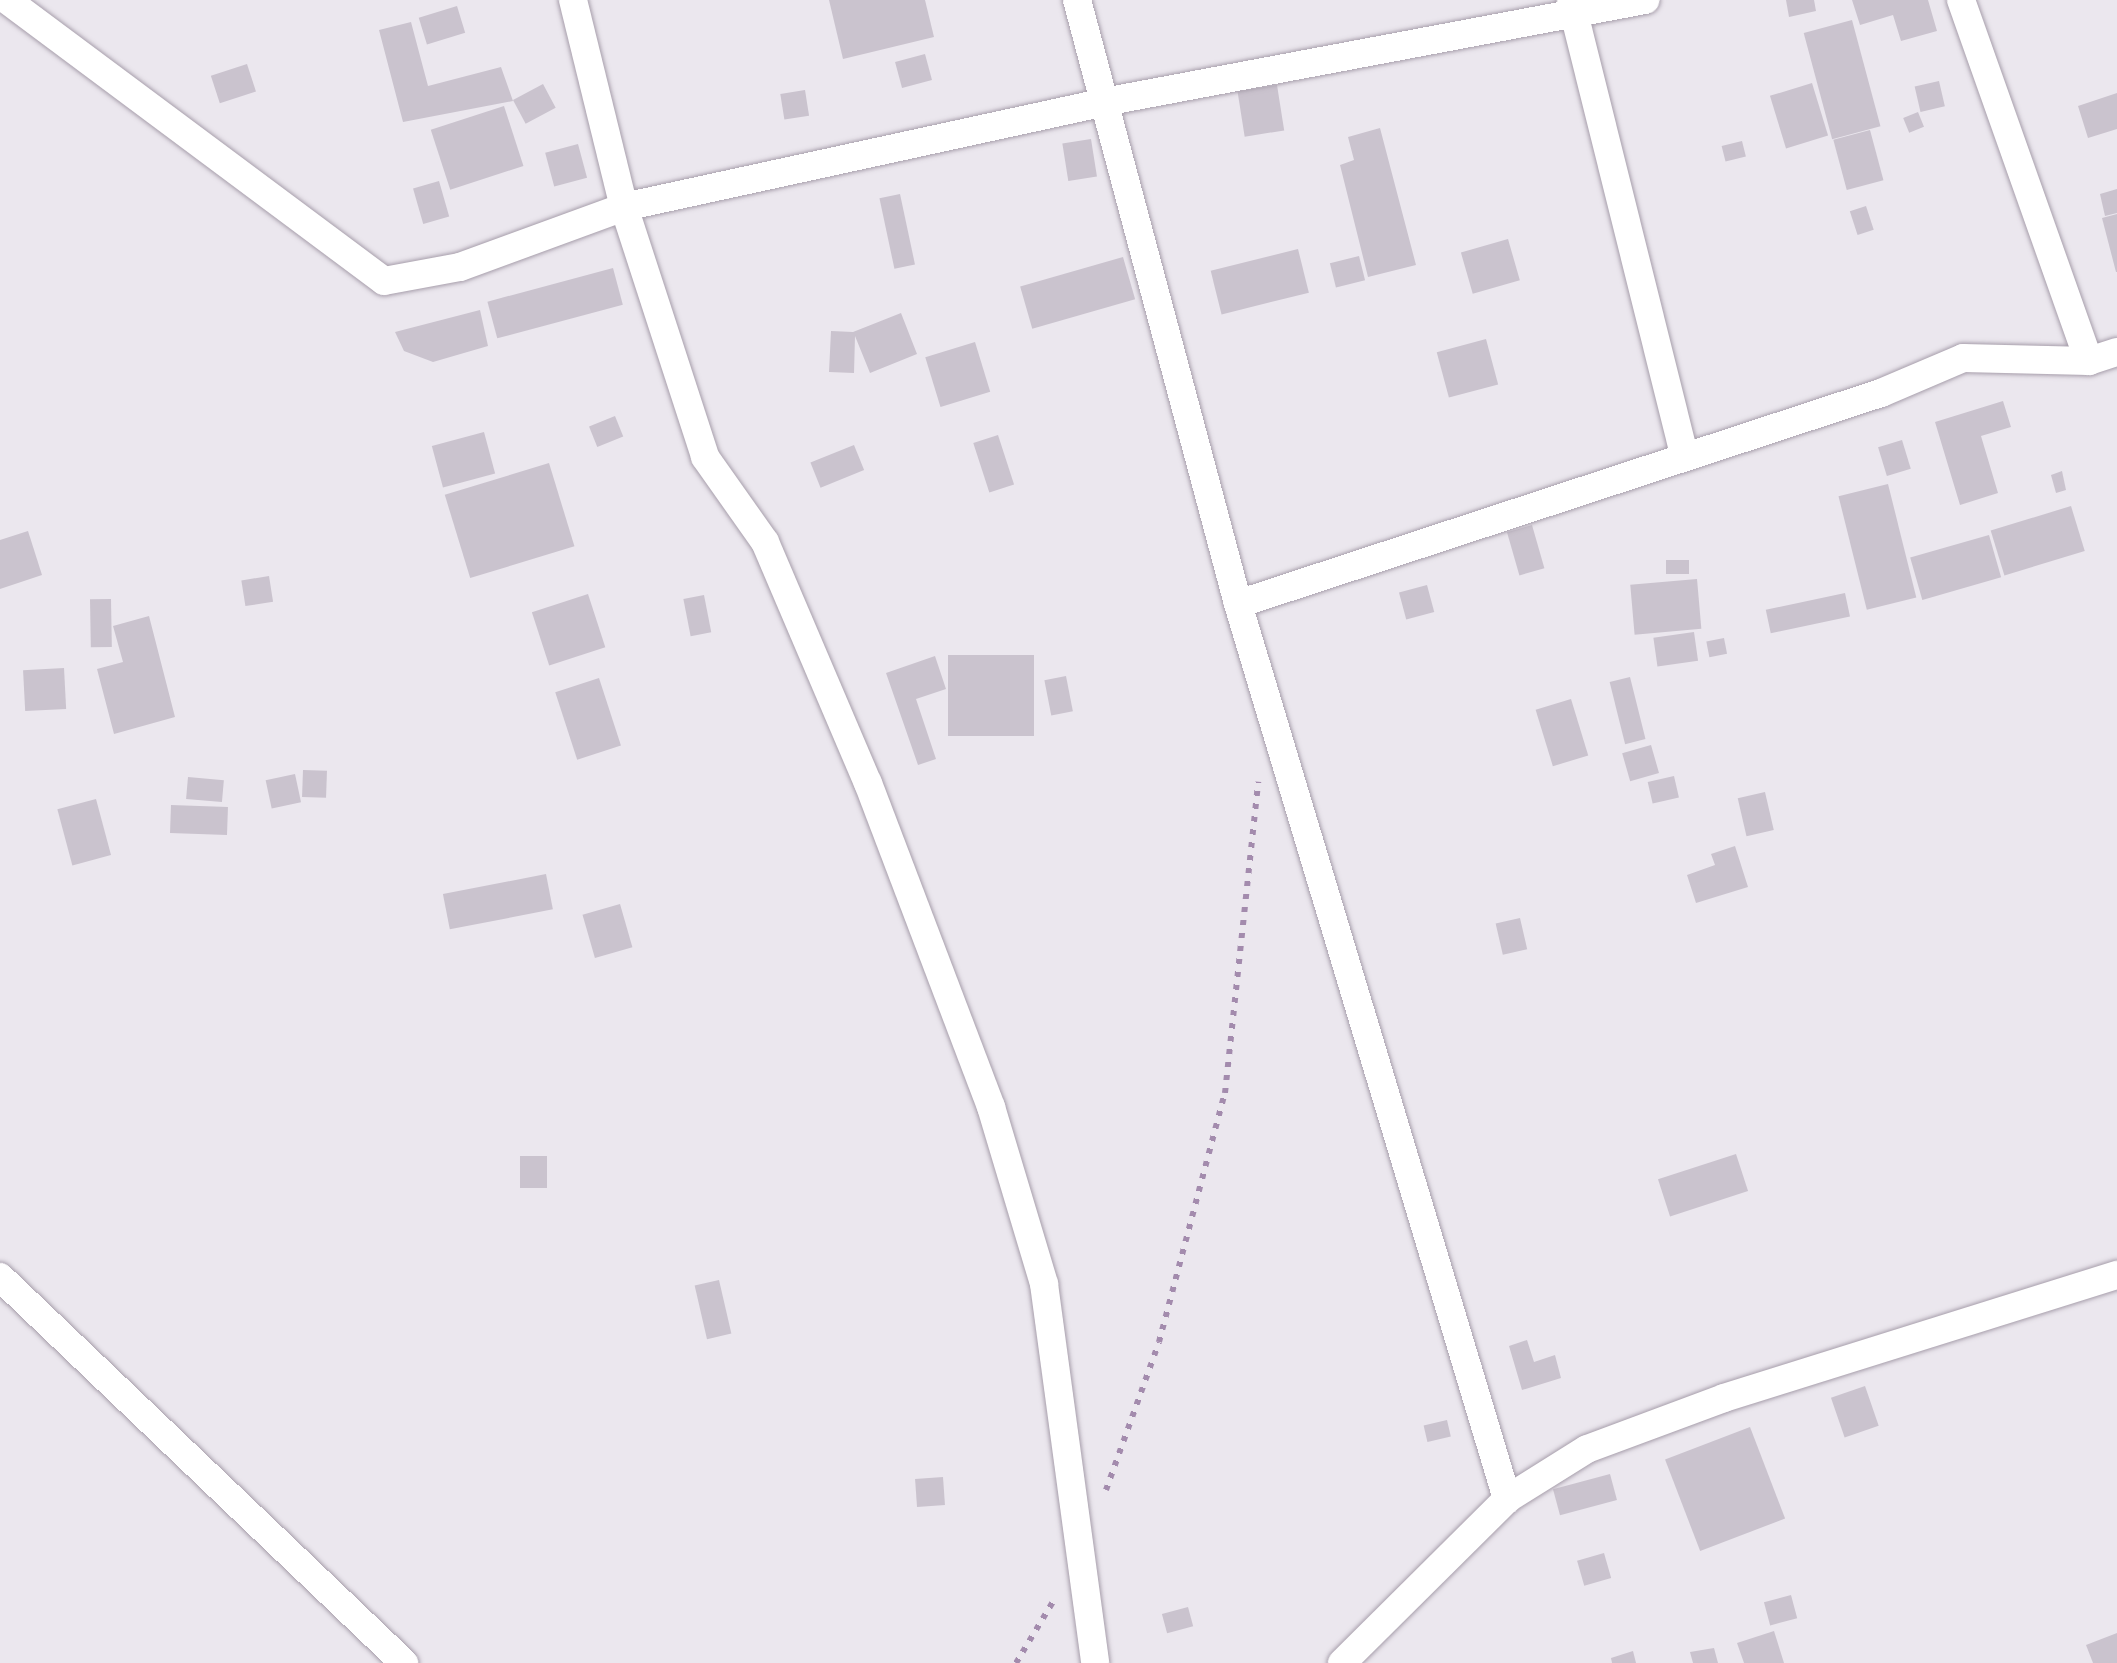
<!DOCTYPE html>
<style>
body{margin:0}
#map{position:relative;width:2117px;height:1663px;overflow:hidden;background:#ebe7ee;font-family:"Noto Sans",sans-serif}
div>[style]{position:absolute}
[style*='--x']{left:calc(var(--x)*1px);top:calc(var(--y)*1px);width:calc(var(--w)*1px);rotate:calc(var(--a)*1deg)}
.building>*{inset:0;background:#cac3ce;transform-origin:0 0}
.path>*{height:6px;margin-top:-3px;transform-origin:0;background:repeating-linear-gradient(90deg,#a38bad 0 5px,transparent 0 13px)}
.roads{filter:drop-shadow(0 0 2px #a79eab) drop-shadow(0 0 2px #a79eab)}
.minor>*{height:28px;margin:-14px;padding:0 14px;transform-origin:14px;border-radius:14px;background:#fff}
span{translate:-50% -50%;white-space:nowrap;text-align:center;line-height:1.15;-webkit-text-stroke:8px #f9f7fa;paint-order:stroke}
</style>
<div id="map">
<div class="building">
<i style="clip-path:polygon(829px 0,925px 0,934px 37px,843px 59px)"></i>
<i style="clip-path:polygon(1786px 0,1814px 0,1816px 11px,1789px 17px)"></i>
<i style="clip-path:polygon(1852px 0,1928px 0,1937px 31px,1901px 41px,1893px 15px,1860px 25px)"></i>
<i style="left:457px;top:6px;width:28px;height:40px;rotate:73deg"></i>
<i style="left:1852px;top:20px;width:110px;height:50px;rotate:75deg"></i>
<i style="clip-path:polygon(411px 22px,428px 86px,501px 67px,513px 101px,403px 122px,379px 30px)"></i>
<i style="left:925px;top:54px;width:27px;height:31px;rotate:75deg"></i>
<i style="left:247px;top:64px;width:29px;height:38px;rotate:72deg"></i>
<i style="left:1939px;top:81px;width:26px;height:25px;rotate:77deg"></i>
<i style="left:1812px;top:83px;width:55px;height:44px;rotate:73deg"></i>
<i style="left:543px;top:84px;width:27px;height:34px;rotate:62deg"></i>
<i style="left:1277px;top:85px;width:46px;height:40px;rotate:81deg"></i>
<i style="left:805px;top:90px;width:26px;height:25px;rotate:81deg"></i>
<i style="clip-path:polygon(2117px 93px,2117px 129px,2088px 138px,2078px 106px)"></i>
<i style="left:504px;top:106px;width:63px;height:77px;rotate:72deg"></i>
<i style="left:1918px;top:112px;width:16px;height:16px;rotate:68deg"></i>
<i style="clip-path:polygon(1380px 128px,1416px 265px,1368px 277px,1340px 165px,1354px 160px,1348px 137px)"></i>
<i style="left:1870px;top:130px;width:52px;height:38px;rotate:75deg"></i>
<i style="left:1091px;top:139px;width:38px;height:29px;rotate:81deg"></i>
<i style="left:1742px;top:141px;width:16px;height:21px;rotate:76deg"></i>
<i style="left:578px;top:144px;width:35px;height:34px;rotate:75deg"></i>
<i style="left:439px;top:181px;width:37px;height:27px;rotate:74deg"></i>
<i style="clip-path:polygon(2117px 189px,2117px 213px,2105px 216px,2100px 194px)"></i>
<i style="left:900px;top:194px;width:72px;height:21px;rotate:78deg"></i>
<i style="left:1866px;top:206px;width:25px;height:17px;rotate:72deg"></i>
<i style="clip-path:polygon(2117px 214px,2117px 272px,2116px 272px,2102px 218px)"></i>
<i style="left:1508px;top:239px;width:43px;height:49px;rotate:74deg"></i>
<i style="left:1298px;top:249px;width:45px;height:90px;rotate:76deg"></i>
<i style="left:1359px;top:256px;width:25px;height:30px;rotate:76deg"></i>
<i style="left:1123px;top:257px;width:44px;height:107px;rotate:74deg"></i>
<i style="left:613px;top:268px;width:38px;height:130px;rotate:75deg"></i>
<i style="clip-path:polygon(480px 310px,488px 346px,433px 362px,404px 351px,395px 332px)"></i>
<i style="clip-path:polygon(901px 313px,917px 354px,870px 373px,855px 336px,854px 373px,829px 372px,831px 331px,853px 332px)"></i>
<i style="left:1486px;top:339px;width:47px;height:51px;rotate:75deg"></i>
<i style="left:975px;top:342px;width:52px;height:52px;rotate:73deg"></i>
<i style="clip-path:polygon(2003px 401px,2011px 427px,1981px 436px,1998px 493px,1960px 505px,1935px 422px)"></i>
<i style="left:615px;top:416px;width:22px;height:28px;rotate:68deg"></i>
<i style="left:484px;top:432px;width:43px;height:54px;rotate:75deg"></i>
<i style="left:998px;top:435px;width:52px;height:26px;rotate:72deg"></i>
<i style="left:1902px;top:440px;width:30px;height:25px;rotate:73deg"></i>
<i style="left:854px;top:445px;width:27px;height:47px;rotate:68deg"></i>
<i style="left:549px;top:463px;width:87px;height:109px;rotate:73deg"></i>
<i style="clip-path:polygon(2062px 471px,2066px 490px,2056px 493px,2051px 475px)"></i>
<i style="left:1888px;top:484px;width:117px;height:51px;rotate:76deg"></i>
<i style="left:2071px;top:506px;width:47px;height:84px;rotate:73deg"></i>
<i style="left:1532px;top:525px;width:45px;height:26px;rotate:74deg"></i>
<i style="clip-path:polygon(28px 531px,42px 575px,0 589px,0 540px)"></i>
<i style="left:1989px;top:535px;width:44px;height:82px;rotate:74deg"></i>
<i style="left:1666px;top:560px;width:23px;height:14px"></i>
<i style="left:269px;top:576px;width:26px;height:28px;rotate:81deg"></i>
<i style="left:1697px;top:579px;width:50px;height:67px;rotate:85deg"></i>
<i style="left:1427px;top:585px;width:28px;height:29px;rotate:75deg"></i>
<i style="left:1845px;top:593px;width:24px;height:81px;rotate:78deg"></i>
<i style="left:588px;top:594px;width:56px;height:59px;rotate:72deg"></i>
<i style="left:704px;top:595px;width:38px;height:21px;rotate:79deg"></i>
<i style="left:111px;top:599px;width:48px;height:21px;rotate:89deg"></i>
<i style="clip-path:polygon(149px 616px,175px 717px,114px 734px,97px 669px,123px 662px,113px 626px)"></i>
<i style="left:1694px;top:632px;width:29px;height:41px;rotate:82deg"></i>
<i style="left:1724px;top:638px;width:16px;height:18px;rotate:79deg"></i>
<i style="left:948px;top:655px;width:86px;height:81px"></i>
<i style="clip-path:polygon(935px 656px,946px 689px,916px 699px,936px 759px,918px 765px,886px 673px)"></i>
<i style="left:64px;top:668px;width:41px;height:41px;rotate:87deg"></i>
<i style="left:1066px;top:676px;width:36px;height:22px;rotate:79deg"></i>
<i style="left:1630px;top:677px;width:64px;height:21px;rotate:76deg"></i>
<i style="left:599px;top:678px;width:71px;height:46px;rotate:72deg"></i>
<i style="left:1571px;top:699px;width:59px;height:37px;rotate:73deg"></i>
<i style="left:1651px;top:745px;width:29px;height:30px;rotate:74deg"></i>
<i style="left:303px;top:770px;width:24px;height:27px;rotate:2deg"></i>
<i style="left:295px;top:774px;width:29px;height:30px;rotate:78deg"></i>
<i style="left:1674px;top:776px;width:22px;height:27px;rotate:77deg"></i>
<i style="left:188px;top:777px;width:36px;height:22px;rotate:5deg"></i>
<i style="left:1765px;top:792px;width:39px;height:28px;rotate:77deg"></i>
<i style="left:96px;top:799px;width:58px;height:40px;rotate:75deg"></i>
<i style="left:171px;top:805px;width:57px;height:28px;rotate:2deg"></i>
<i style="clip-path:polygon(1735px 846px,1748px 887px,1696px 903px,1687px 875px,1715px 865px,1711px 854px)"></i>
<i style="left:546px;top:874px;width:36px;height:105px;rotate:79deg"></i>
<i style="left:620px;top:904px;width:45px;height:39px;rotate:74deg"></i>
<i style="left:1520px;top:918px;width:32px;height:25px;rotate:77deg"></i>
<i style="left:1736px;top:1154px;width:39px;height:82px;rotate:72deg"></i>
<i style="left:520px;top:1156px;width:27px;height:32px"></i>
<i style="left:719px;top:1280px;width:55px;height:25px;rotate:77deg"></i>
<i style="clip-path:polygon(1527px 1340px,1534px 1362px,1555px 1355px,1561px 1378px,1522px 1390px,1509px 1346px)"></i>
<i style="left:1865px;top:1386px;width:42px;height:36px;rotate:71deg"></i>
<i style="left:1447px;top:1420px;width:17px;height:24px;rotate:77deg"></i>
<i style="left:1750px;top:1427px;width:98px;height:91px;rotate:69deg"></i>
<i style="left:1610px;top:1474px;width:27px;height:59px;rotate:75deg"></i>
<i style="left:943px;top:1477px;width:28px;height:28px;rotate:86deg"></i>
<i style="left:1604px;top:1553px;width:26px;height:28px;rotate:74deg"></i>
<i style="left:1791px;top:1595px;width:24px;height:28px;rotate:75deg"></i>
<i style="left:1188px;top:1607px;width:20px;height:27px;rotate:75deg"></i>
<i style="clip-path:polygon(1774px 1631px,1784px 1663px,1744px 1663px,1737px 1643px)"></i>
<i style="clip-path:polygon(2117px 1633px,2117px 1663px,2093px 1663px,2086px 1645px)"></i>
<i style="clip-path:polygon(1714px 1648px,1718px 1663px,1693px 1663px,1690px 1652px)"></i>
<i style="clip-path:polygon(1633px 1651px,1636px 1663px,1612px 1663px,1611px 1658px)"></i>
</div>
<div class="path">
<i style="--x:1106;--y:1490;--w:157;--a:-70.3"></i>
<i style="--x:1159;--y:1342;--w:258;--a:-75.2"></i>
<i style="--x:1225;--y:1093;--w:313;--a:-83.9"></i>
<i style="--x:1016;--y:1663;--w:74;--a:-58.9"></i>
</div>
<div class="roads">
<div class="minor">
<i style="--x:7;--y:0;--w:470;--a:36.7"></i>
<i style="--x:384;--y:281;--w:77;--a:-10.4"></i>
<i style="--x:460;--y:267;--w:175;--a:-20.1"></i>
<i style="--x:624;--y:207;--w:491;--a:-12.3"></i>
<i style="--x:1104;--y:102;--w:551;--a:-10.68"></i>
<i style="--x:573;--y:0;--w:213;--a:76.2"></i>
<i style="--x:624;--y:207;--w:263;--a:72"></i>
<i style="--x:705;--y:457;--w:104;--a:54.8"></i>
<i style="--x:765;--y:542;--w:262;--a:66.9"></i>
<i style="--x:868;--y:783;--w:347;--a:69.2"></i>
<i style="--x:991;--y:1107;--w:185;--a:73.3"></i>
<i style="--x:1044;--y:1284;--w:382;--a:82.3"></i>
<i style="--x:1077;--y:0;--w:625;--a:75.07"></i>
<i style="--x:1238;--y:604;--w:935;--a:73.27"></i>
<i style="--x:1961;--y:0;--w:383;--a:70.5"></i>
<i style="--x:1571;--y:1;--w:468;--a:76"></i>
<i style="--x:1238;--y:604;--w:677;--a:-18.17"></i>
<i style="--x:1881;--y:393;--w:89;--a:-23.1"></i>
<i style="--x:1963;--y:358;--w:126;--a:1.4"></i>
<i style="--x:2089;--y:361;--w:29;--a:-18"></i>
<i style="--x:0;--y:1277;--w:559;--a:43.69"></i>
<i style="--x:1342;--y:1663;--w:233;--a:-44.8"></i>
<i style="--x:1507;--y:1499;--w:94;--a:-32"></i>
<i style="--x:1587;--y:1449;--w:146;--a:-20.4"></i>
<i style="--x:1724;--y:1398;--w:412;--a:-17.4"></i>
</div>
</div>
</div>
